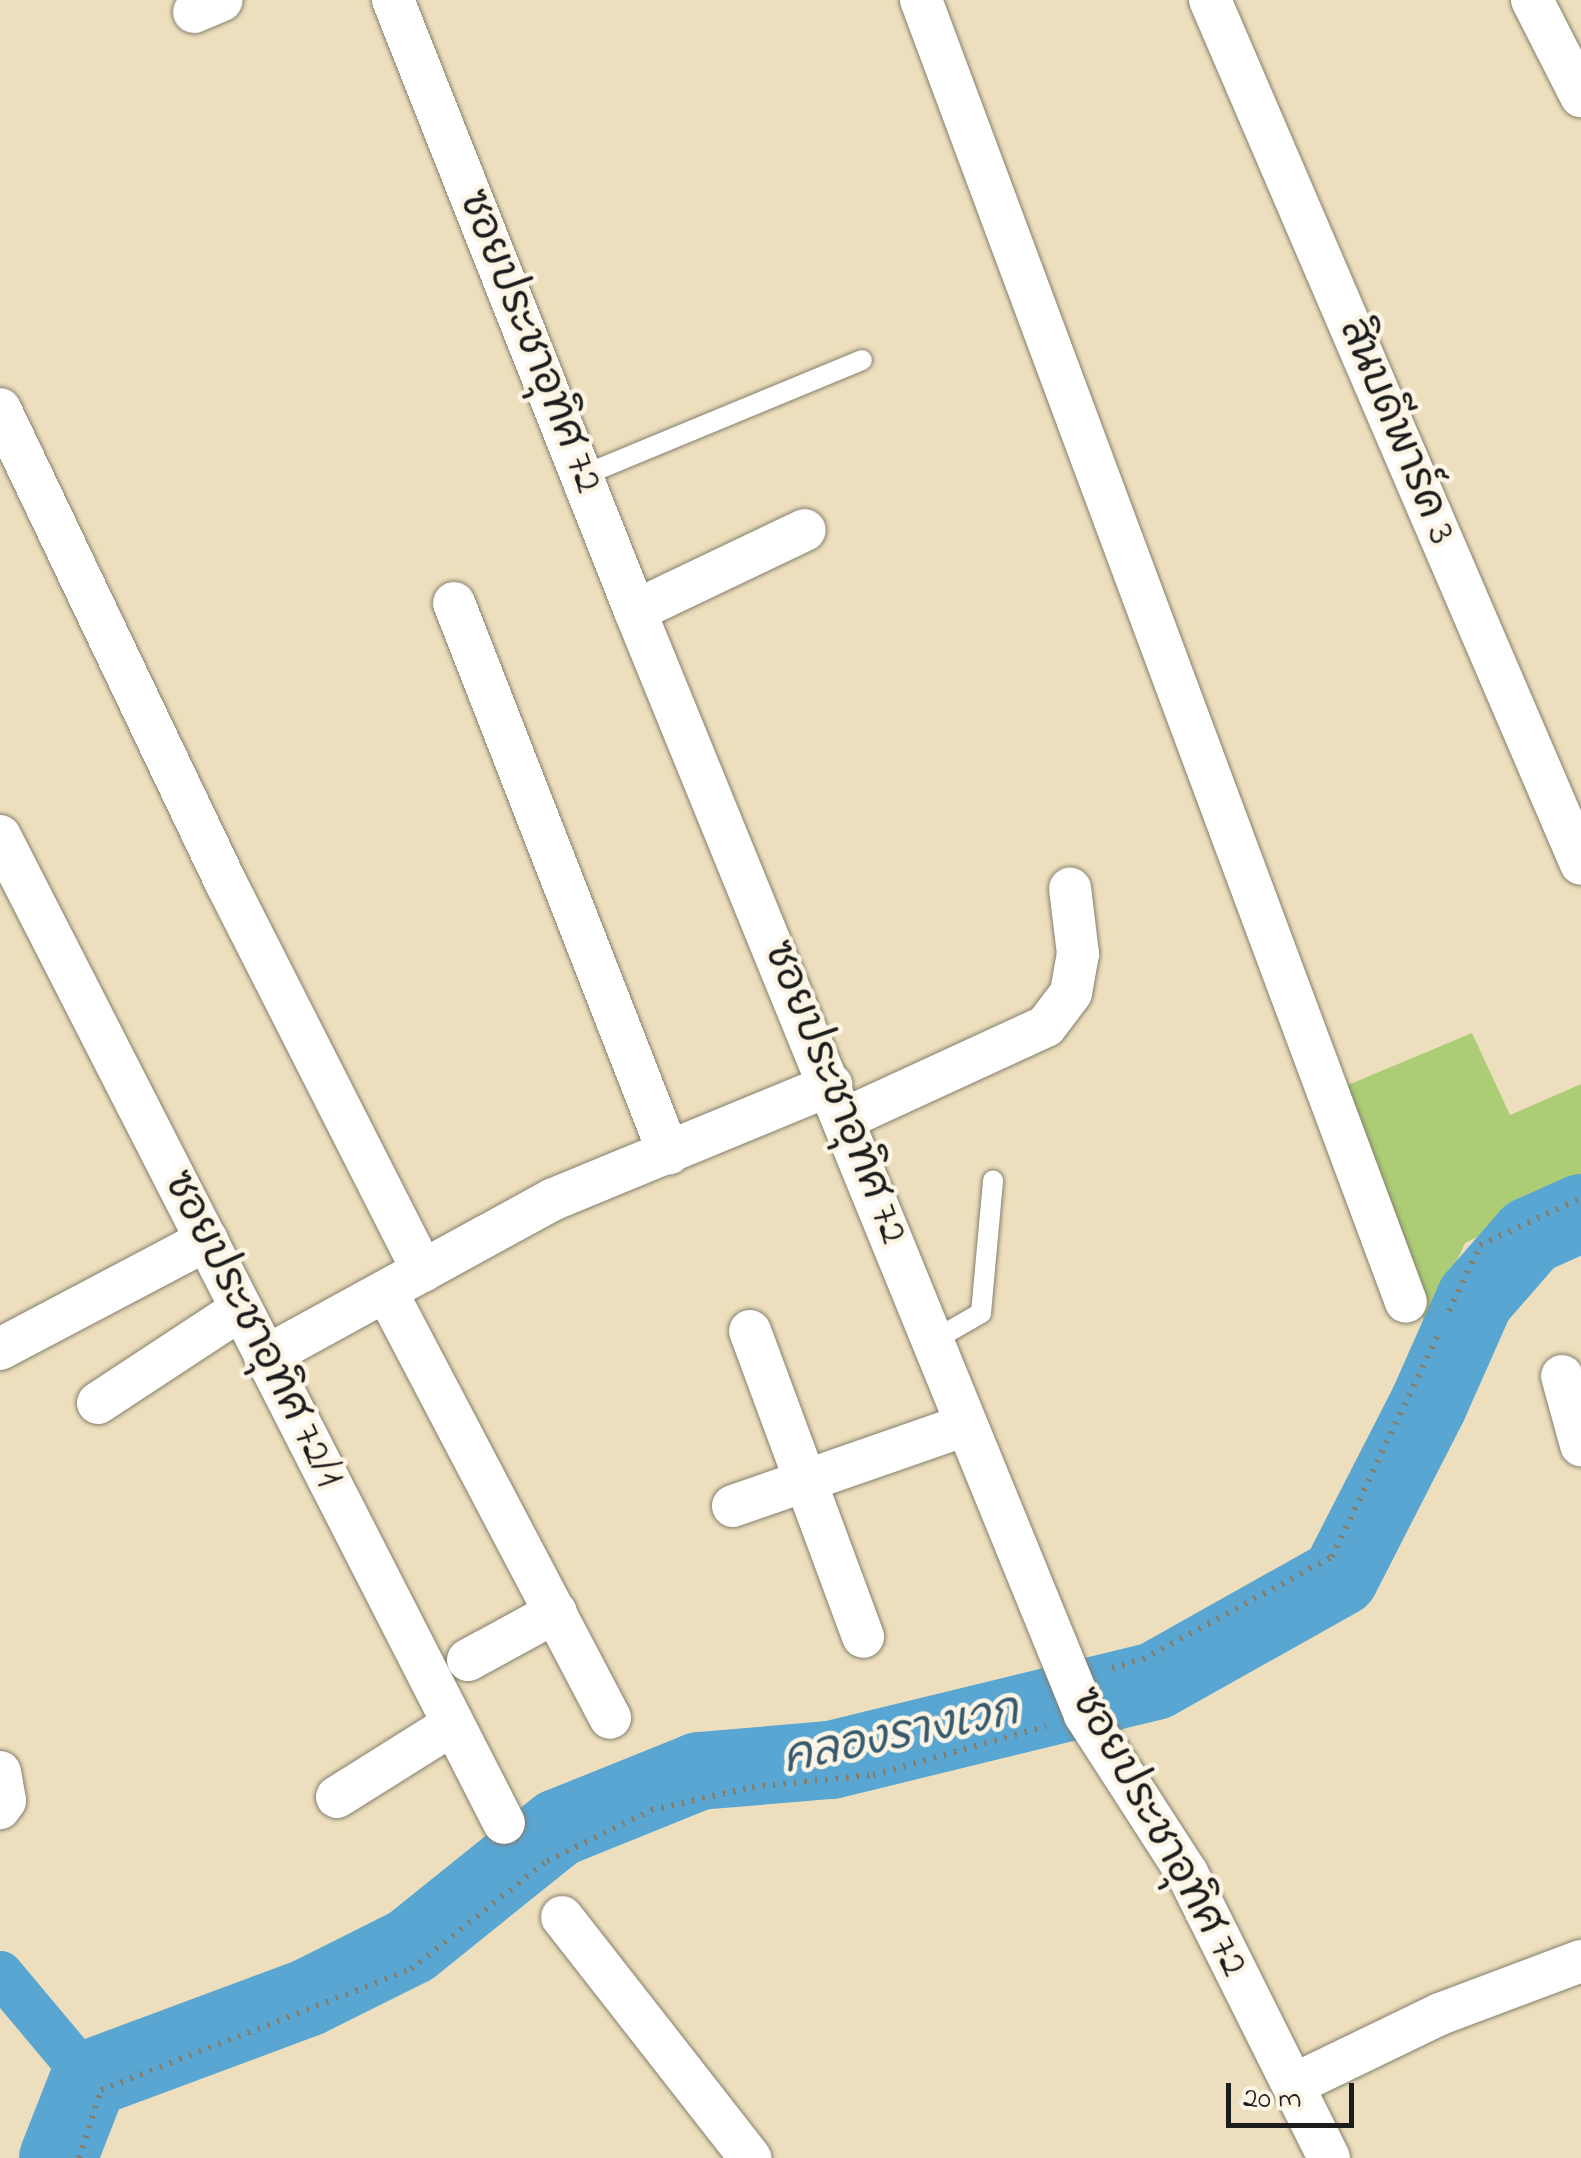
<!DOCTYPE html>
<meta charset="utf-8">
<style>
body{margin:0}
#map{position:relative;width:1581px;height:2158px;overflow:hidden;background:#eddfbd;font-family:"Indie Flower","Playpen Sans Thai",sans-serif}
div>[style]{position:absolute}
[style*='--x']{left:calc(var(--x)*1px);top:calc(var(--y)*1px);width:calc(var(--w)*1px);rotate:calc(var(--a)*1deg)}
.green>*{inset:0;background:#accd76}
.canal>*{height:45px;margin:-22.5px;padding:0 22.5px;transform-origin:22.5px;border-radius:22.5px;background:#59a6d2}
.river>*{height:78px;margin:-39px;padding:0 39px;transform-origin:39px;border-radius:39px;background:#59a6d2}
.path>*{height:6px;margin-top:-3px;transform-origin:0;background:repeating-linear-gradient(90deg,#847e6c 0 2.5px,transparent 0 10.5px)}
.roads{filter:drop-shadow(0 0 2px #847e6c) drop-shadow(0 0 2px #847e6c)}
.lane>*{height:20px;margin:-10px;padding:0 10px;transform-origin:10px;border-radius:10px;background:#fff}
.street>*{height:42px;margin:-21px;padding:0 21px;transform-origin:21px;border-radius:21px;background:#fff}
span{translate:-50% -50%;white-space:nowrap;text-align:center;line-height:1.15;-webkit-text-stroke:9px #fcf5e5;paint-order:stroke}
.street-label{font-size:42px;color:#1c1c1c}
.water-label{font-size:45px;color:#375a6e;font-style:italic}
.scale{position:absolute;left:1226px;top:2083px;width:128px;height:45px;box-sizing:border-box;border:5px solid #1c1c1c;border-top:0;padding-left:12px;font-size:30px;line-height:35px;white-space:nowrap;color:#1c1c1c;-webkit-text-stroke:8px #fcf5e5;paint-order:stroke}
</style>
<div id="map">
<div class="green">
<i style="clip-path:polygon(1472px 1033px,1510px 1115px,1581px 1084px,1581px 1187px,1465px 1243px,1427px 1328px,1336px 1090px)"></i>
</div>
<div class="canal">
<i style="--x:0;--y:1973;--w:138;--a:50"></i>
</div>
<div class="river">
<i style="--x:58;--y:2158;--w:85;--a:-68.6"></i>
<i style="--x:89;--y:2079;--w:233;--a:-20.4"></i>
<i style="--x:307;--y:1998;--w:116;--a:-26.6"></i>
<i style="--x:411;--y:1946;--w:189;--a:-38.8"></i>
<i style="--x:558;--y:1828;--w:152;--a:-22"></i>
<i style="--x:699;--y:1771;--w:132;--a:-4.8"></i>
<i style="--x:831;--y:1760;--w:333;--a:-13.7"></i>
<i style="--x:1155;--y:1681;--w:212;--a:-29.3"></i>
<i style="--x:1340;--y:1577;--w:195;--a:-62.9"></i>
<i style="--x:1429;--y:1403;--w:114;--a:-66.1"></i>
<i style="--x:1475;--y:1299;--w:84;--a:-48.9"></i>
<i style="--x:1530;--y:1236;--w:56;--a:-24.3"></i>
</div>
<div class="path">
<i style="--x:1449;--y:1311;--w:73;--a:-64.8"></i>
<i style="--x:1480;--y:1245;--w:111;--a:-25"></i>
<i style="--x:1112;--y:1668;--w:32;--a:-16"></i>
<i style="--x:1143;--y:1659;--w:215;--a:-28.4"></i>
<i style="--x:1332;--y:1557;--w:250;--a:-64.5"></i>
<i style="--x:79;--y:2158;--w:71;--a:-72.1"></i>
<i style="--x:101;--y:2090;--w:333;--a:-21.3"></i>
<i style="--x:411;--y:1969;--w:174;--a:-38.5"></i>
<i style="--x:547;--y:1861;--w:116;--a:-26.1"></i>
<i style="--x:651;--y:1810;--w:104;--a:-12.8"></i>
<i style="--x:752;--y:1787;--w:122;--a:-5.7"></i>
<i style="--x:873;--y:1775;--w:180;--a:-15.8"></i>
</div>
<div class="roads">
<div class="lane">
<i style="--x:582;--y:476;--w:303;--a:-22.5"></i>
<i style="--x:936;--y:1339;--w:52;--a:-30"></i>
<i style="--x:981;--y:1313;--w:133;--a:-84.8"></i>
</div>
<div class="street">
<i style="--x:393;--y:0;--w:657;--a:68.39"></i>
<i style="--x:635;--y:611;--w:1192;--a:67.82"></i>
<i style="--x:1085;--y:1715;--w:188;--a:57.2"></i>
<i style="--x:1187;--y:1873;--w:318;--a:63.5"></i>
<i style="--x:921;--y:0;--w:1389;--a:69.57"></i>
<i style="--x:1210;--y:0;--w:940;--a:66.76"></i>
<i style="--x:1532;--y:0;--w:108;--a:63"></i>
<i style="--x:194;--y:12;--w:30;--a:-23"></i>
<i style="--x:0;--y:409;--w:525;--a:64.51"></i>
<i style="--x:226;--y:883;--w:435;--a:63.1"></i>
<i style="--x:454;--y:603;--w:591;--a:68.68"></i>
<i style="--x:635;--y:611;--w:188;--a:-25.5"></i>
<i style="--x:0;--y:836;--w:1108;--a:62.95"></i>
<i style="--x:844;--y:1119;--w:222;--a:-24.7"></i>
<i style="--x:1046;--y:1026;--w:41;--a:-52.9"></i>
<i style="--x:1071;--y:993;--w:40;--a:-80"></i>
<i style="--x:1078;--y:954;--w:66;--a:-96.9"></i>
<i style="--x:386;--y:1291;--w:482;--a:62.3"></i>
<i style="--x:750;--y:1331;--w:326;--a:69.7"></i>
<i style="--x:0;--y:1349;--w:234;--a:-27.8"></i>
<i style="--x:265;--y:1357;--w:329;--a:-28.7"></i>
<i style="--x:554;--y:1199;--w:300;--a:-22.4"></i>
<i style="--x:1562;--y:1376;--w:72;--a:74.6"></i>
<i style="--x:98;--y:1403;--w:171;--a:-33.3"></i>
<i style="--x:733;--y:1506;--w:246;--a:-19.2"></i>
<i style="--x:468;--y:1660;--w:100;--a:-28.6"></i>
<i style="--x:0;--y:1772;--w:29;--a:80"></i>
<i style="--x:5;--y:1801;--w:9;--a:126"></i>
<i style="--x:337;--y:1797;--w:136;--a:-32.1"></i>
<i style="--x:562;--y:1917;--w:306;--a:52"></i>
<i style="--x:1295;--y:2084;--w:161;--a:-25.8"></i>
<i style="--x:1440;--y:2014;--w:151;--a:-20.6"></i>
</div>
</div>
<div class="street-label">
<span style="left:529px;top:342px;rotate:68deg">ซอยประชาอุทิศ 72</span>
<span style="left:1396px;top:432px;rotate:67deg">สินบดีพาร์ค 3</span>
<span style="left:834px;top:1093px;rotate:68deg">ซอยประชาอุทิศ 72</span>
<span style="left:252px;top:1330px;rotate:63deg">ซอยประชาอุทิศ 72/1</span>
<span style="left:1158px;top:1833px;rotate:61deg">ซอยประชาอุทิศ 72</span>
</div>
<div class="water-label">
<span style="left:901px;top:1737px;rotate:-12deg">คลองรางเวก</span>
</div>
<div class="scale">20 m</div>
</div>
